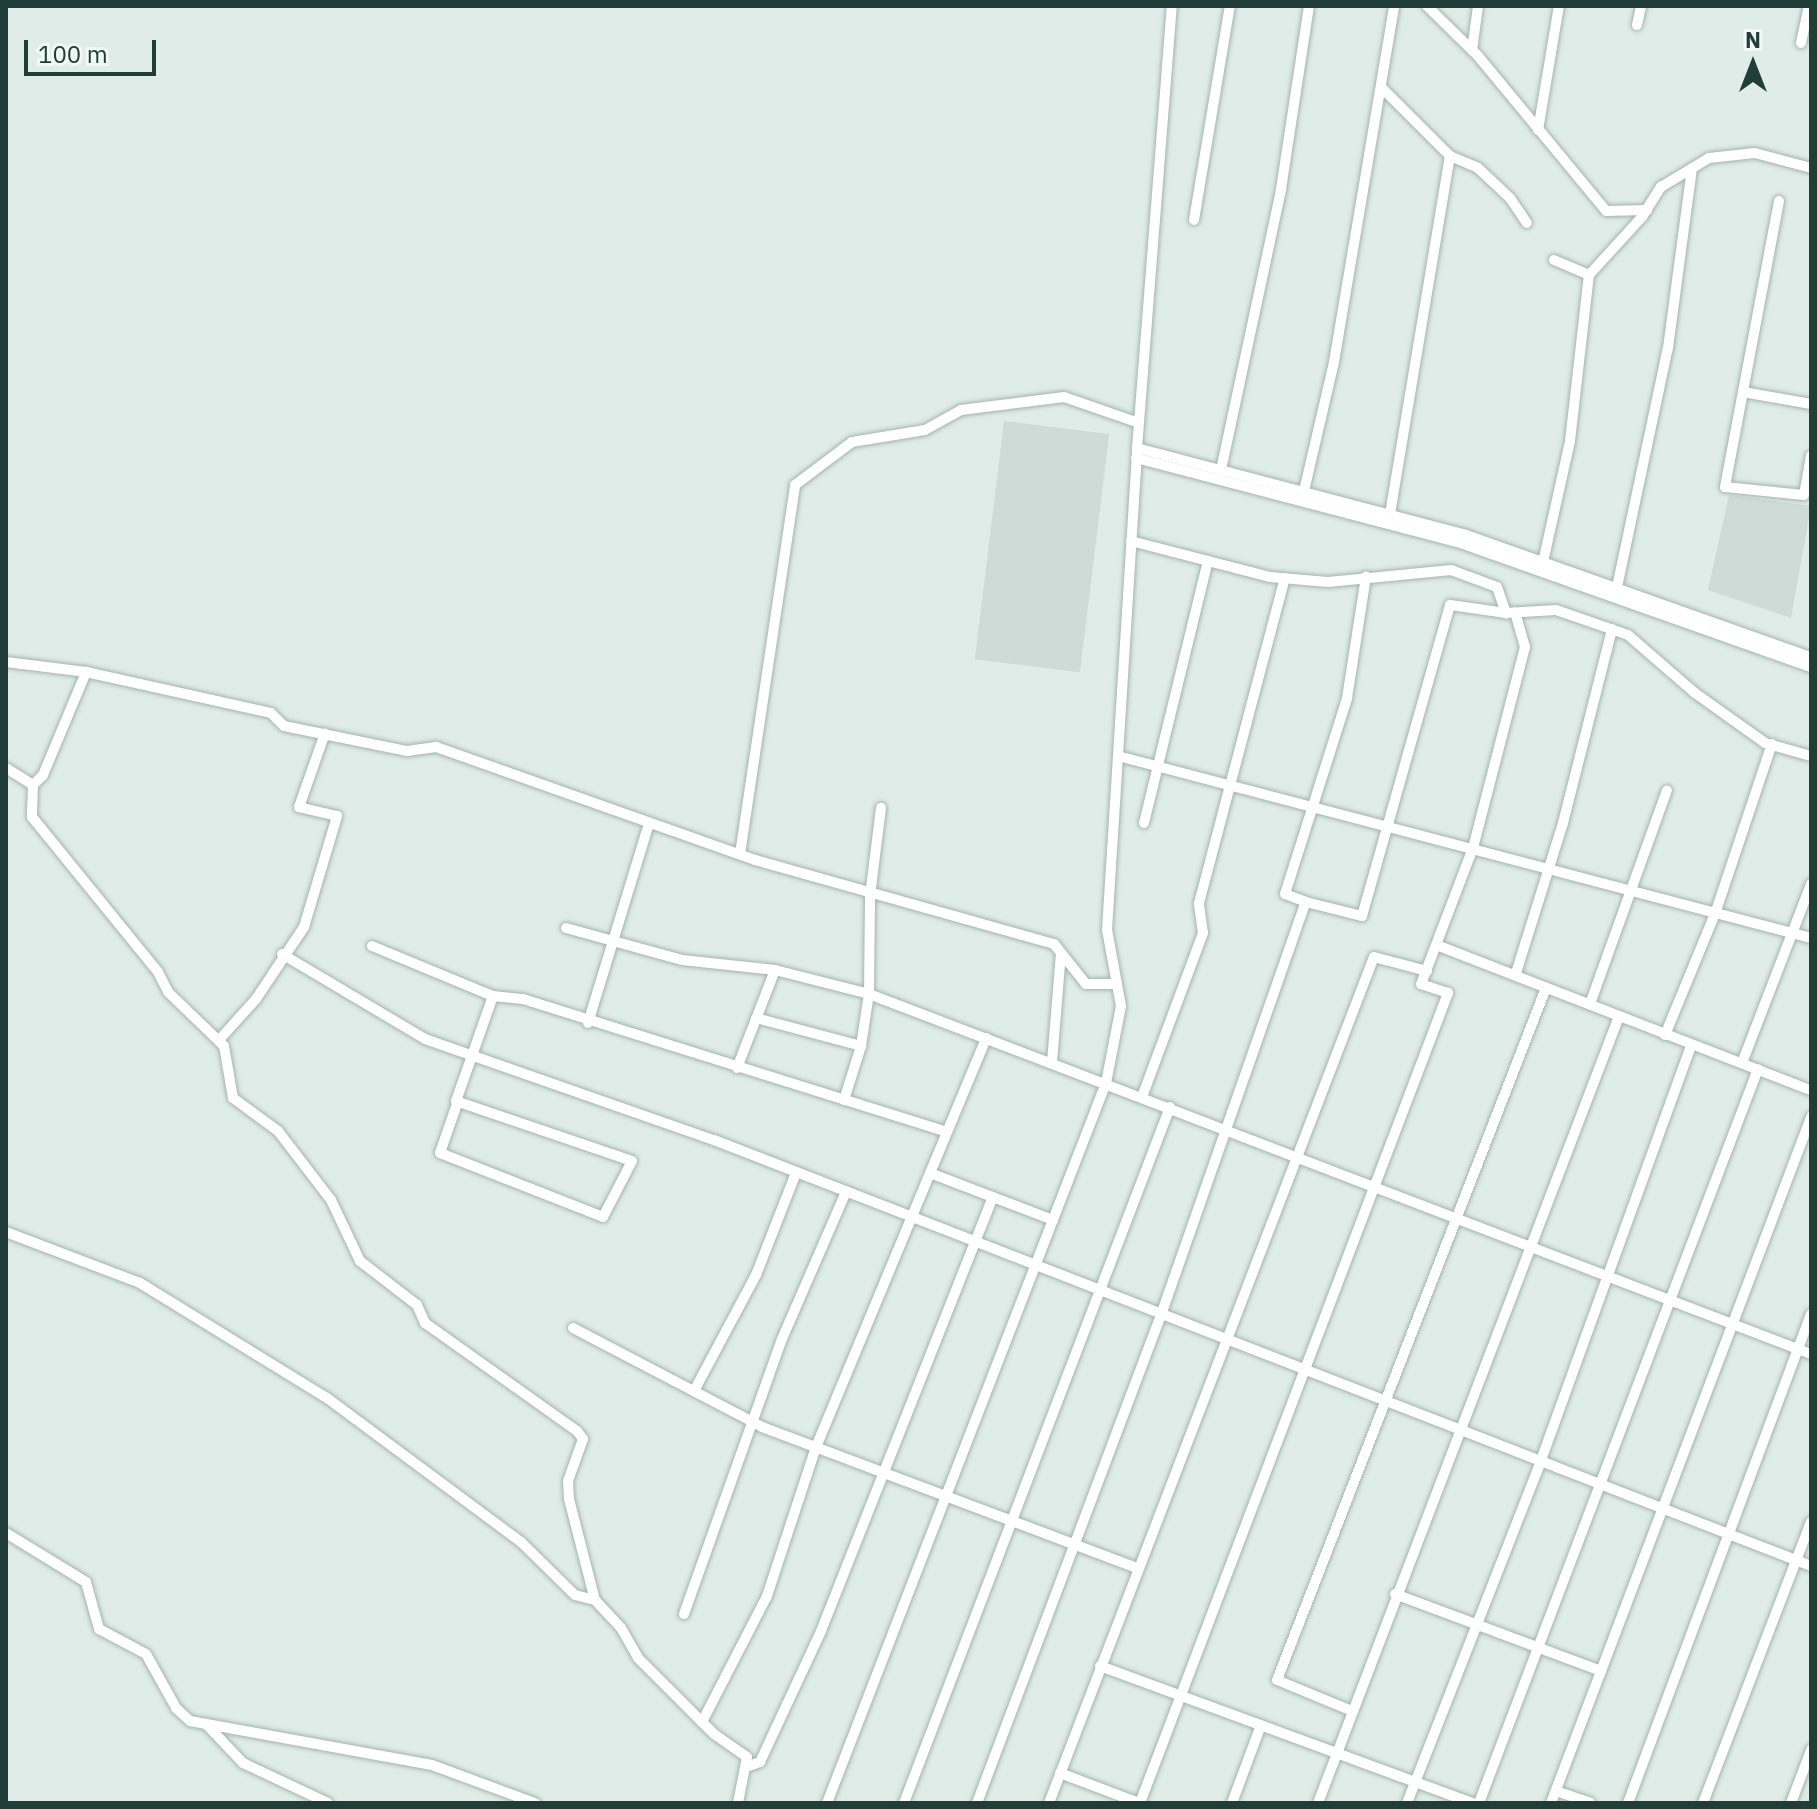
<!DOCTYPE html>
<style>
body{margin:0}
#map{position:relative;width:1817px;height:1809px;overflow:hidden;background:#e0ece7;font-family:"IBM Plex Sans",sans-serif}
div>[style]{position:absolute}
[style*='--x']{left:calc(var(--x)*1px);top:calc(var(--y)*1px);width:calc(var(--w)*1px);rotate:calc(var(--a)*1deg)}
.built>*{inset:0;background:#cedbd6;transform-origin:0 0}
.roads{filter:drop-shadow(0 0 2px #a3b4ae) drop-shadow(0 0 2px #a3b4ae)}
.minor>*{height:10px;margin:-5px;padding:0 5px;transform-origin:5px;border-radius:5px;background:#fff}
span{translate:-50% -50%;white-space:nowrap;text-align:center;line-height:1.15;-webkit-text-stroke:7px #f1f8f5;paint-order:stroke}
.frame{position:absolute;inset:0;border:8px solid #203d36;pointer-events:none}
.north{position:absolute;left:1713px;top:24px;width:80px;height:80px;-webkit-text-stroke:6px #f1f8f5;paint-order:stroke;rotate:0deg;font-size:22px;font-weight:700;line-height:32px;text-align:center;color:#203d36}
.north::after{content:'';display:block;margin:auto;width:28px;height:36px;background:#203d36;clip-path:polygon(50% 0,100% 100%,50% 72%,0 100%)}
.scale{position:absolute;left:24px;top:40px;width:132px;height:36px;box-sizing:border-box;border:4px solid #203d36;border-top:0;padding-left:10px;font-size:24px;line-height:28px;white-space:nowrap;color:#203d36;-webkit-text-stroke:6px #f1f8f5;paint-order:stroke}
</style>
<div id="map">
<div class="built">
<i style="left:1004px;top:421px;width:106px;height:240px;rotate:7deg"></i>
<i style="clip-path:polygon(1729px 495px,1811px 506px,1791px 618px,1708px 590px)"></i>
</div>
<div class="roads">
<div class="minor">
<i style="--x:1427;--y:6;--w:71;--a:44.4"></i>
<i style="--x:1478;--y:56;--w:201;--a:50.4"></i>
<i style="--x:1606;--y:211;--w:41;--a:-1.4"></i>
<i style="--x:1637;--y:25;--w:19;--a:-78"></i>
<i style="--x:1801;--y:43;--w:38;--a:-78"></i>
<i style="--x:1472;--y:50;--w:44;--a:-82.2"></i>
<i style="--x:1381;--y:87;--w:98;--a:45"></i>
<i style="--x:1450;--y:156;--w:30;--a:23"></i>
<i style="--x:1478;--y:168;--w:44;--a:43.2"></i>
<i style="--x:1510;--y:198;--w:30;--a:56"></i>
<i style="--x:1538;--y:130;--w:126;--a:-80.4"></i>
<i style="--x:1779;--y:201;--w:291;--a:100.7"></i>
<i style="--x:1725;--y:487;--w:79;--a:5.8"></i>
<i style="--x:1804;--y:495;--w:40;--a:-80"></i>
<i style="--x:1194;--y:220;--w:217;--a:-80.5"></i>
<i style="--x:1554;--y:260;--w:38;--a:23"></i>
<i style="--x:1589;--y:275;--w:79;--a:-47.6"></i>
<i style="--x:1642;--y:217;--w:36;--a:-58"></i>
<i style="--x:1661;--y:187;--w:56;--a:-31.1"></i>
<i style="--x:1709;--y:158;--w:46;--a:-6.2"></i>
<i style="--x:1755;--y:153;--w:58;--a:15"></i>
<i style="--x:1743;--y:392;--w:69;--a:10"></i>
<i style="--x:1137;--y:448;--w:340;--a:14.8"></i>
<i style="--x:1466;--y:535;--w:366;--a:19.5"></i>
<i style="--x:1136;--y:458;--w:338;--a:14.7"></i>
<i style="--x:1463;--y:544;--w:369;--a:19.5"></i>
<i style="--x:1221;--y:470;--w:287;--a:-77.9"></i>
<i style="--x:1281;--y:189;--w:185;--a:-81.3"></i>
<i style="--x:1304;--y:491;--w:132;--a:-76.9"></i>
<i style="--x:1334;--y:362;--w:361;--a:-80.4"></i>
<i style="--x:1390;--y:514;--w:363;--a:-80.5"></i>
<i style="--x:1131;--y:541;--w:144;--a:14.5"></i>
<i style="--x:1270;--y:577;--w:58;--a:4.9"></i>
<i style="--x:1328;--y:582;--w:124;--a:-5.6"></i>
<i style="--x:1451;--y:570;--w:49;--a:20.3"></i>
<i style="--x:1497;--y:587;--w:28;--a:71"></i>
<i style="--x:1506;--y:613;--w:50;--a:-3.4"></i>
<i style="--x:1556;--y:610;--w:76;--a:19.1"></i>
<i style="--x:1628;--y:635;--w:89;--a:40.9"></i>
<i style="--x:1695;--y:693;--w:86;--a:35.5"></i>
<i style="--x:1765;--y:743;--w:48;--a:15.8"></i>
<i style="--x:1543;--y:562;--w:124;--a:-77.4"></i>
<i style="--x:1570;--y:441;--w:167;--a:-83.5"></i>
<i style="--x:1617;--y:587;--w:244;--a:-78"></i>
<i style="--x:1668;--y:348;--w:181;--a:-82.4"></i>
<i style="--x:6;--y:662;--w:81;--a:7.1"></i>
<i style="--x:86;--y:672;--w:189;--a:12.5"></i>
<i style="--x:271;--y:713;--w:18;--a:45"></i>
<i style="--x:284;--y:726;--w:126;--a:11.5"></i>
<i style="--x:407;--y:751;--w:29;--a:-8"></i>
<i style="--x:436;--y:747;--w:338;--a:19.5"></i>
<i style="--x:755;--y:860;--w:311;--a:15.7"></i>
<i style="--x:1054;--y:944;--w:51;--a:51.3"></i>
<i style="--x:1086;--y:984;--w:31;--a:0"></i>
<i style="--x:1118;--y:756;--w:717;--a:14.72"></i>
<i style="--x:6;--y:768;--w:32;--a:32"></i>
<i style="--x:33;--y:785;--w:32;--a:92"></i>
<i style="--x:32;--y:817;--w:200;--a:50.9"></i>
<i style="--x:158;--y:972;--w:22;--a:63"></i>
<i style="--x:168;--y:992;--w:78;--a:44"></i>
<i style="--x:224;--y:1046;--w:53;--a:80.2"></i>
<i style="--x:233;--y:1098;--w:56;--a:36.3"></i>
<i style="--x:278;--y:1131;--w:87;--a:52.5"></i>
<i style="--x:331;--y:1200;--w:68;--a:64.6"></i>
<i style="--x:360;--y:1261;--w:72;--a:37.7"></i>
<i style="--x:417;--y:1305;--w:20;--a:66"></i>
<i style="--x:425;--y:1323;--w:186;--a:35.4"></i>
<i style="--x:577;--y:1431;--w:10;--a:53"></i>
<i style="--x:583;--y:1439;--w:45;--a:109.7"></i>
<i style="--x:568;--y:1481;--w:18;--a:87"></i>
<i style="--x:569;--y:1499;--w:104;--a:75.6"></i>
<i style="--x:595;--y:1600;--w:38;--a:47"></i>
<i style="--x:621;--y:1628;--w:34;--a:60"></i>
<i style="--x:638;--y:1658;--w:107;--a:45"></i>
<i style="--x:714;--y:1734;--w:40;--a:34.9"></i>
<i style="--x:747;--y:1757;--w:47;--a:101.1"></i>
<i style="--x:33;--y:785;--w:14;--a:-45"></i>
<i style="--x:43;--y:775;--w:112;--a:-67.3"></i>
<i style="--x:1144;--y:823;--w:270;--a:-76.3"></i>
<i style="--x:740;--y:854;--w:373;--a:-81.5"></i>
<i style="--x:795;--y:485;--w:71;--a:-37"></i>
<i style="--x:852;--y:442;--w:74;--a:-9.3"></i>
<i style="--x:925;--y:430;--w:41;--a:-29.1"></i>
<i style="--x:961;--y:410;--w:104;--a:-7.2"></i>
<i style="--x:1064;--y:397;--w:79;--a:19.1"></i>
<i style="--x:1306;--y:902;--w:58;--a:14"></i>
<i style="--x:1362;--y:916;--w:323;--a:-74.2"></i>
<i style="--x:1450;--y:605;--w:57;--a:8.1"></i>
<i style="--x:566;--y:928;--w:120;--a:15.4"></i>
<i style="--x:682;--y:960;--w:94;--a:6.1"></i>
<i style="--x:775;--y:970;--w:97;--a:14.3"></i>
<i style="--x:869;--y:994;--w:1008;--a:20.92"></i>
<i style="--x:372;--y:946;--w:131;--a:22.5"></i>
<i style="--x:493;--y:996;--w:30;--a:6"></i>
<i style="--x:523;--y:999;--w:444;--a:17.4"></i>
<i style="--x:1439;--y:946;--w:399;--a:21.2"></i>
<i style="--x:282;--y:954;--w:166;--a:30.7"></i>
<i style="--x:425;--y:1039;--w:306;--a:19.3"></i>
<i style="--x:714;--y:1140;--w:1177;--a:21.22"></i>
<i style="--x:1516;--y:973;--w:157;--a:-72.6"></i>
<i style="--x:1563;--y:823;--w:200;--a:-75.8"></i>
<i style="--x:1590;--y:1004;--w:227;--a:-70.2"></i>
<i style="--x:756;--y:1018;--w:109;--a:14.9"></i>
<i style="--x:588;--y:1023;--w:208;--a:-73"></i>
<i style="--x:1665;--y:1035;--w:134;--a:-67.6"></i>
<i style="--x:1716;--y:911;--w:176;--a:-71.5"></i>
<i style="--x:219;--y:1040;--w:55;--a:-47.9"></i>
<i style="--x:256;--y:999;--w:87;--a:-56.3"></i>
<i style="--x:304;--y:927;--w:116;--a:-73.4"></i>
<i style="--x:337;--y:816;--w:39;--a:-167"></i>
<i style="--x:299;--y:807;--w:78;--a:-70.6"></i>
<i style="--x:1052;--y:1062;--w:109;--a:-85.3"></i>
<i style="--x:1742;--y:1063;--w:192;--a:-68.9"></i>
<i style="--x:737;--y:1068;--w:105;--a:-68.8"></i>
<i style="--x:1142;--y:1097;--w:175;--a:-69.6"></i>
<i style="--x:1203;--y:933;--w:30;--a:-98"></i>
<i style="--x:1199;--y:903;--w:336;--a:-75.2"></i>
<i style="--x:844;--y:1100;--w:57;--a:-72.5"></i>
<i style="--x:861;--y:1046;--w:53;--a:-81.3"></i>
<i style="--x:869;--y:994;--w:98;--a:-89.4"></i>
<i style="--x:870;--y:896;--w:89;--a:-82.9"></i>
<i style="--x:458;--y:1101;--w:55;--a:109.1"></i>
<i style="--x:440;--y:1153;--w:175;--a:21.4"></i>
<i style="--x:603;--y:1217;--w:63;--a:-62.6"></i>
<i style="--x:632;--y:1161;--w:186;--a:-161.2"></i>
<i style="--x:456;--y:1101;--w:111;--a:-70.6"></i>
<i style="--x:930;--y:1173;--w:132;--a:20.9"></i>
<i style="--x:6;--y:1232;--w:143;--a:20.8"></i>
<i style="--x:140;--y:1283;--w:220;--a:31.6"></i>
<i style="--x:327;--y:1398;--w:242;--a:36.6"></i>
<i style="--x:521;--y:1542;--w:76;--a:44.5"></i>
<i style="--x:575;--y:1595;--w:21;--a:14"></i>
<i style="--x:573;--y:1328;--w:213;--a:27.6"></i>
<i style="--x:762;--y:1427;--w:402;--a:20.6"></i>
<i style="--x:694;--y:1391;--w:132;--a:-61.9"></i>
<i style="--x:756;--y:1275;--w:110;--a:-68.6"></i>
<i style="--x:6;--y:1533;--w:94;--a:31.5"></i>
<i style="--x:86;--y:1582;--w:49;--a:74.5"></i>
<i style="--x:99;--y:1629;--w:53;--a:28"></i>
<i style="--x:146;--y:1654;--w:62;--a:60.9"></i>
<i style="--x:176;--y:1708;--w:19;--a:43"></i>
<i style="--x:190;--y:1721;--w:246;--a:10.3"></i>
<i style="--x:432;--y:1765;--w:110;--a:20.3"></i>
<i style="--x:1395;--y:1594;--w:220;--a:20.5"></i>
<i style="--x:684;--y:1614;--w:292;--a:-70.4"></i>
<i style="--x:782;--y:1339;--w:160;--a:-66.5"></i>
<i style="--x:1100;--y:1666;--w:396;--a:20.2"></i>
<i style="--x:1352;--y:1711;--w:81;--a:-157.5"></i>
<i style="--x:1277;--y:1680;--w:742;--a:-68.76"></i>
<i style="--x:702;--y:1722;--w:142;--a:-62.7"></i>
<i style="--x:767;--y:1596;--w:157;--a:-71.8"></i>
<i style="--x:816;--y:1447;--w:443;--a:-67.4"></i>
<i style="--x:206;--y:1724;--w:54;--a:46.5"></i>
<i style="--x:243;--y:1763;--w:94;--a:25.2"></i>
<i style="--x:749;--y:1766;--w:12;--a:-20"></i>
<i style="--x:760;--y:1762;--w:145;--a:-65"></i>
<i style="--x:821;--y:1631;--w:467;--a:-68.4"></i>
<i style="--x:1060;--y:1773;--w:85;--a:20.8"></i>
<i style="--x:1556;--y:1791;--w:36;--a:19"></i>
<i style="--x:827;--y:1803;--w:772;--a:-68.82"></i>
<i style="--x:1106;--y:1083;--w:78;--a:-79"></i>
<i style="--x:1121;--y:1006;--w:77;--a:-100.4"></i>
<i style="--x:1107;--y:930;--w:483;--a:-86.4"></i>
<i style="--x:1137;--y:448;--w:443;--a:-85.5"></i>
<i style="--x:904;--y:1803;--w:745;--a:-69.08"></i>
<i style="--x:977;--y:1803;--w:522;--a:-69.34"></i>
<i style="--x:1161;--y:1315;--w:438;--a:-70.7"></i>
<i style="--x:1306;--y:902;--w:22;--a:-159"></i>
<i style="--x:1285;--y:894;--w:206;--a:-72.4"></i>
<i style="--x:1347;--y:698;--w:123;--a:-81.1"></i>
<i style="--x:1049;--y:1803;--w:906;--a:-68.99"></i>
<i style="--x:1374;--y:957;--w:55;--a:14.8"></i>
<i style="--x:1140;--y:1803;--w:867;--a:-69.18"></i>
<i style="--x:1448;--y:993;--w:28;--a:-162"></i>
<i style="--x:1421;--y:984;--w:146;--a:-69.1"></i>
<i style="--x:1473;--y:848;--w:208;--a:-75.5"></i>
<i style="--x:1525;--y:647;--w:36;--a:-106"></i>
<i style="--x:1232;--y:1803;--w:83;--a:-69.6"></i>
<i style="--x:1318;--y:1803;--w:839;--a:-69.06"></i>
<i style="--x:1407;--y:1803;--w:365;--a:-68.6"></i>
<i style="--x:1540;--y:1463;--w:444;--a:-70.1"></i>
<i style="--x:1479;--y:1803;--w:785;--a:-69.19"></i>
<i style="--x:1551;--y:1803;--w:734;--a:-69.24"></i>
<i style="--x:1628;--y:1803;--w:522;--a:-69.48"></i>
<i style="--x:1703;--y:1803;--w:301;--a:-69"></i>
<i style="--x:1791;--y:1803;--w:57;--a:-69.3"></i>
</div>
</div>
<div class="frame"></div>
<div class="north">N</div>
<div class="scale">100 m</div>
</div>
